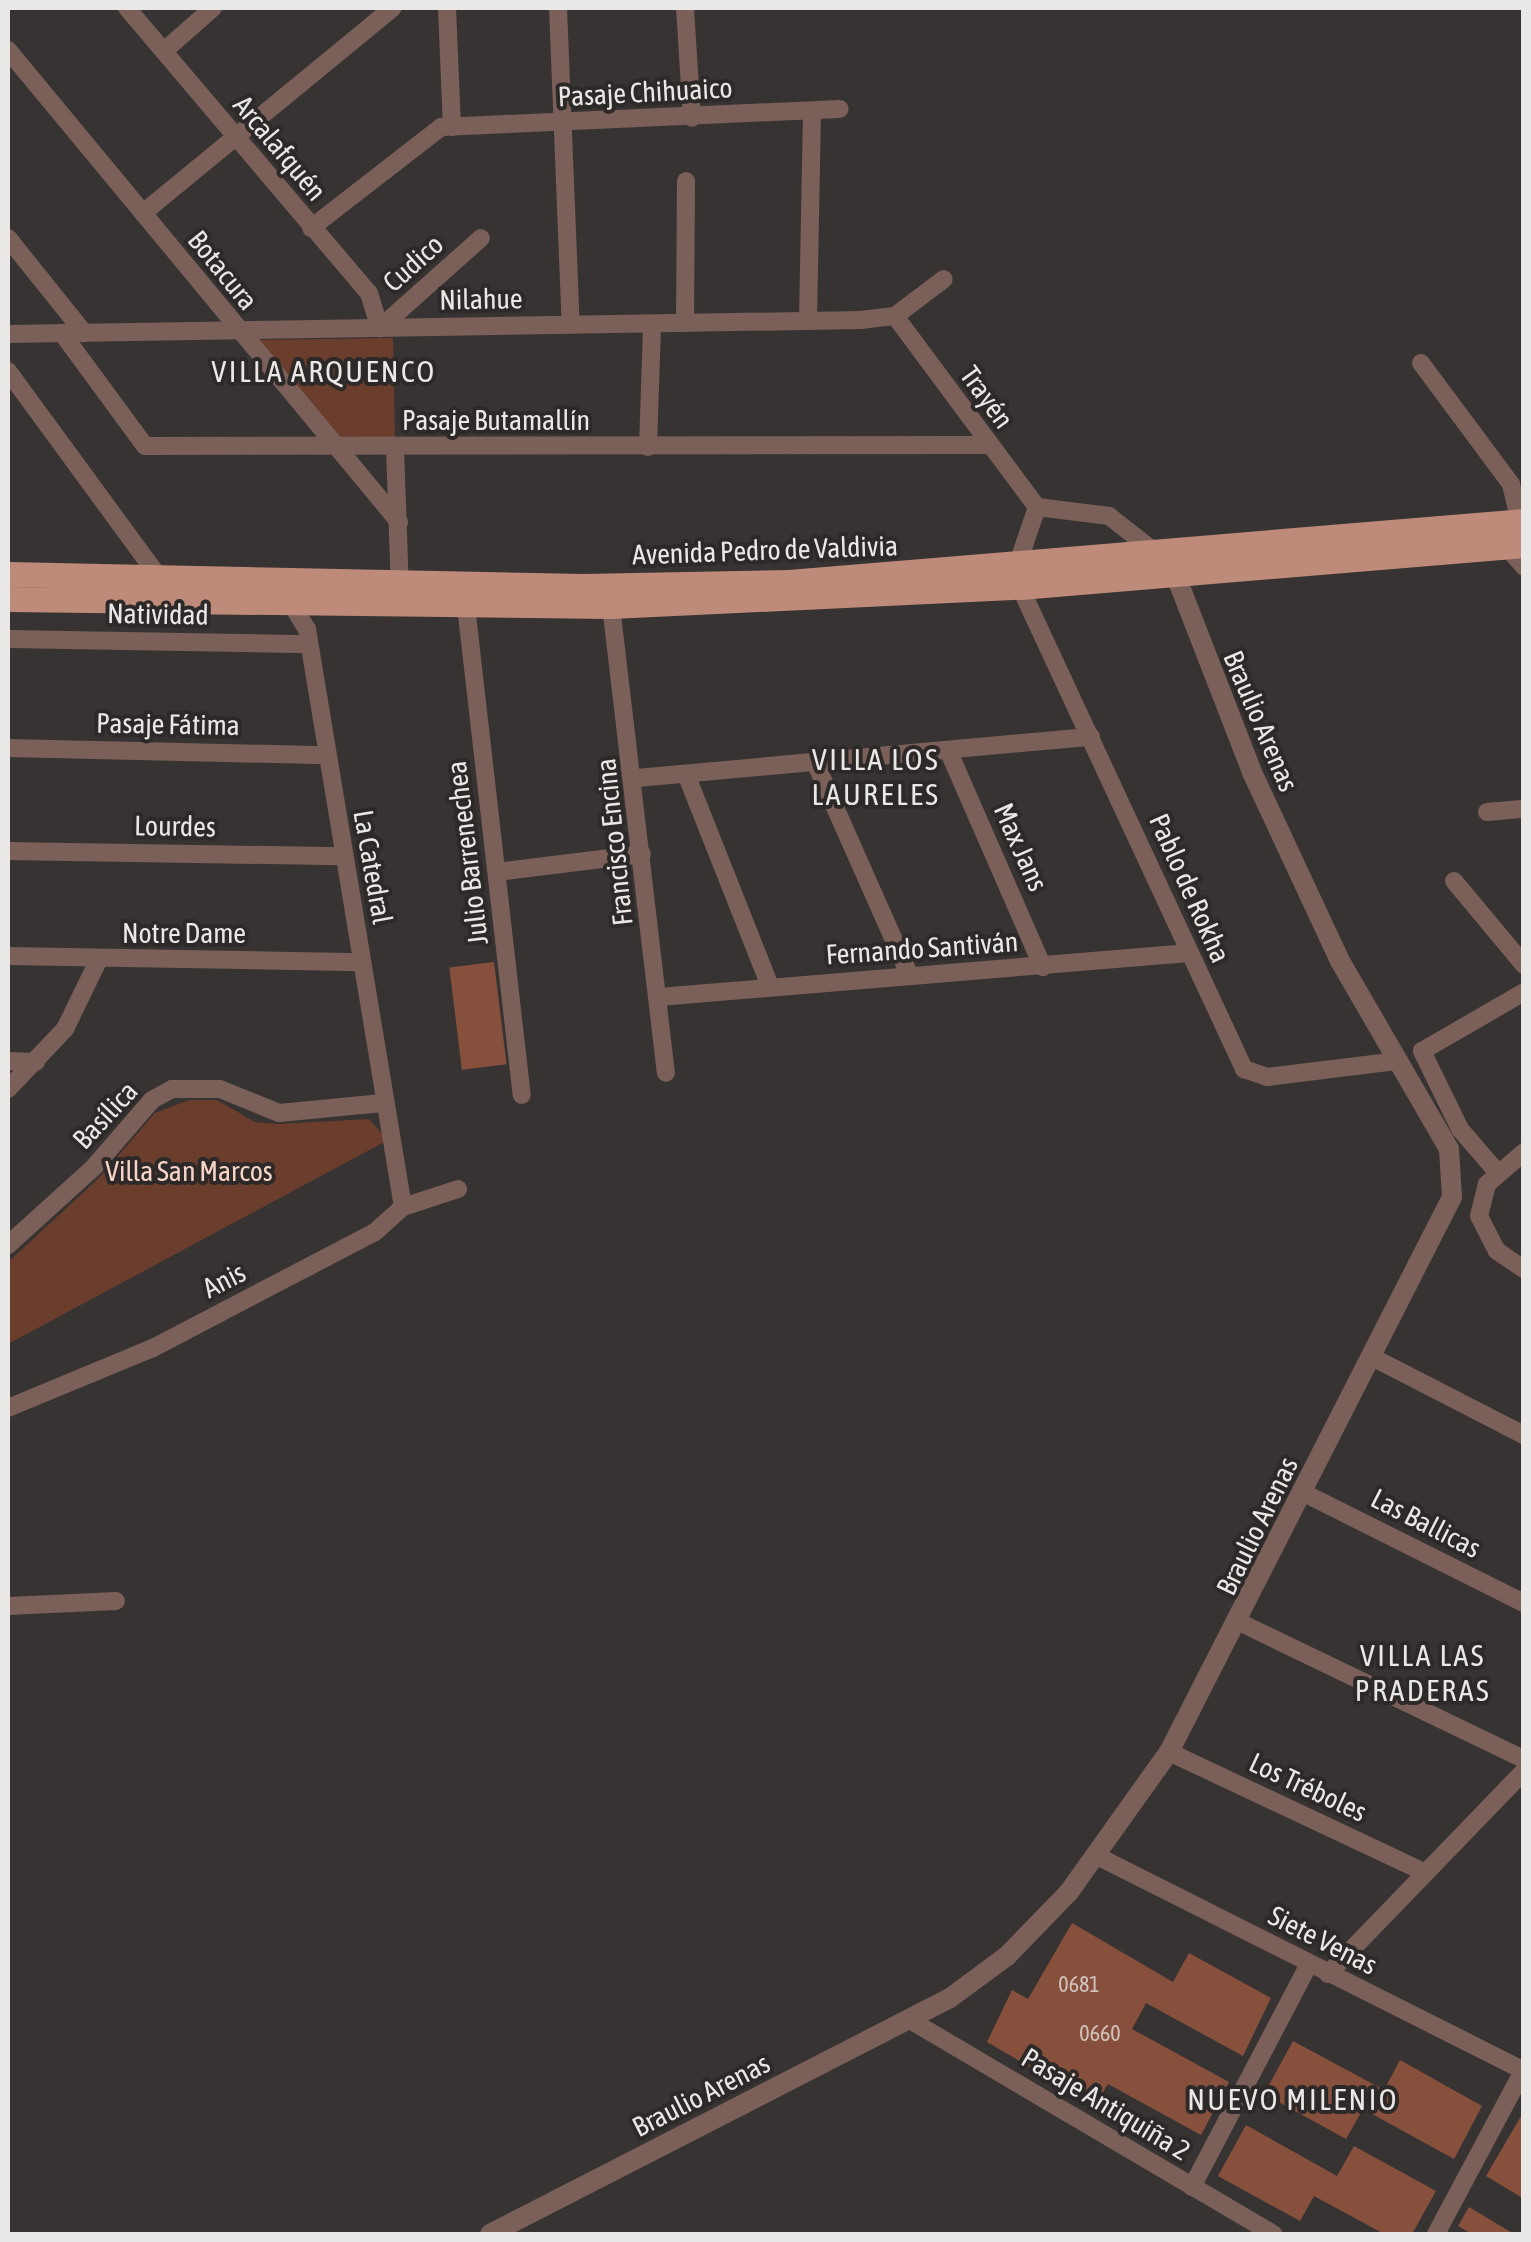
<!DOCTYPE html>
<meta charset="utf-8">
<style>
body{margin:0}
#map{position:relative;width:1531px;height:2242px;overflow:hidden;background:#373332;font-family:"Asap Condensed",sans-serif}
div>[style]{position:absolute}
[style*='--x']{left:calc(var(--x)*1px);top:calc(var(--y)*1px);width:calc(var(--w)*1px);rotate:calc(var(--a)*1deg)}
.green>*{inset:0;background:#6a3d2d}
.building>*{inset:0;background:#87503d;transform-origin:0 0}
.minor>*{height:18px;margin:-9px;padding:0 9px;transform-origin:9px;border-radius:9px;background:#7a6058}
.tertiary>*{height:20px;margin:-10px;padding:0 10px;transform-origin:10px;border-radius:10px;background:#7a6058}
.primary>*{height:25px;margin:-12.5px;padding:0 12.5px;transform-origin:12.5px;border-radius:12.5px;background:#be8a79}
span{translate:-50% -50%;white-space:nowrap;text-align:center;line-height:1.15;-webkit-text-stroke:8px #2d2928;paint-order:stroke}
.number-label{font-size:22px;color:#d1c2bc}
.number-label span{-webkit-text-stroke-width:0}
.street-label{font-size:28px;color:#eae8e7}
.park-label{font-size:28px;color:#f8d4c8}
.neighbourhood-label{font-size:30px;color:#eae8e7;letter-spacing:2.5px}
.frame{position:absolute;inset:0;border:10px solid #eae8e7;pointer-events:none}
</style>
<div id="map">
<div class="green">
<i style="clip-path:polygon(393px 338px,395px 437px,341px 438px,256px 340px)"></i>
<i style="clip-path:polygon(189px 1100px,217px 1100px,255px 1122px,277px 1124px,369px 1119px,388px 1140px,8px 1344px,8px 1262px,98px 1179px,155px 1113px)"></i>
</div>
<div class="building">
<i style="left:494px;top:962px;width:103px;height:45px;rotate:83deg"></i>
<i style="clip-path:polygon(1072px 1923px,1173px 1982px,1189px 1953px,1271px 1998px,1243px 2056px,1146px 2003px,1132px 2029px,1229px 2082px,1201px 2135px,1108px 2084px,1095px 2105px,987px 2042px,1012px 1990px,1028px 1999px)"></i>
<i style="clip-path:polygon(1293px 2041px,1384px 2090px,1400px 2060px,1482px 2106px,1454px 2159px,1363px 2109px,1346px 2139px,1264px 2094px)"></i>
<i style="clip-path:polygon(1524px 2111px,1524px 2199px,1486px 2176px)"></i>
<i style="clip-path:polygon(1246px 2125px,1337px 2176px,1354px 2146px,1436px 2191px,1412px 2234px,1384px 2234px,1314px 2196px,1300px 2221px,1218px 2176px)"></i>
<i style="clip-path:polygon(1469px 2207px,1514px 2234px,1472px 2234px,1458px 2226px)"></i>
</div>
<div class="minor">
<i style="--x:127;--y:8;--w:374;--a:49.7"></i>
<i style="--x:369;--y:293;--w:37;--a:73"></i>
<i style="--x:447;--y:8;--w:119;--a:87.6"></i>
<i style="--x:558;--y:8;--w:317;--a:87.7"></i>
<i style="--x:685;--y:8;--w:110;--a:86.4"></i>
<i style="--x:8;--y:50;--w:613;--a:50.36"></i>
<i style="--x:164;--y:51;--w:65;--a:-41.3"></i>
<i style="--x:143;--y:213;--w:323;--a:-39.4"></i>
<i style="--x:311;--y:228;--w:165;--a:-37.8"></i>
<i style="--x:441;--y:127;--w:399;--a:-2.6"></i>
<i style="--x:8;--y:238;--w:122;--a:51.3"></i>
<i style="--x:895;--y:316;--w:238;--a:53.4"></i>
<i style="--x:808;--y:321;--w:210;--a:-88.9"></i>
<i style="--x:685;--y:323;--w:142;--a:-89.6"></i>
<i style="--x:380;--y:328;--w:135;--a:-41.7"></i>
<i style="--x:62;--y:333;--w:140;--a:53.7"></i>
<i style="--x:145;--y:446;--w:843;--a:-0.07"></i>
<i style="--x:8;--y:334;--w:853;--a:-0.94"></i>
<i style="--x:861;--y:320;--w:34;--a:-7"></i>
<i style="--x:895;--y:316;--w:61;--a:-37.1"></i>
<i style="--x:1421;--y:363;--w:151;--a:53.4"></i>
<i style="--x:1511;--y:484;--w:39;--a:77"></i>
<i style="--x:8;--y:371;--w:255;--a:53.8"></i>
<i style="--x:648;--y:447;--w:123;--a:-88.1"></i>
<i style="--x:395;--y:448;--w:145;--a:88"></i>
<i style="--x:1037;--y:507;--w:73;--a:7.1"></i>
<i style="--x:1109;--y:516;--w:63;--a:38"></i>
<i style="--x:1506;--y:546;--w:28;--a:49"></i>
<i style="--x:1017;--y:566;--w:62;--a:-71.3"></i>
<i style="--x:1020;--y:587;--w:532;--a:65.07"></i>
<i style="--x:1244;--y:1069;--w:24;--a:19"></i>
<i style="--x:1267;--y:1077;--w:132;--a:-7"></i>
<i style="--x:290;--y:602;--w:32;--a:58"></i>
<i style="--x:307;--y:629;--w:586;--a:80.57"></i>
<i style="--x:466;--y:606;--w:492;--a:83.5"></i>
<i style="--x:611;--y:606;--w:470;--a:83.3"></i>
<i style="--x:8;--y:639;--w:300;--a:1"></i>
<i style="--x:8;--y:748;--w:318;--a:1.3"></i>
<i style="--x:948;--y:750;--w:237;--a:66.4"></i>
<i style="--x:815;--y:762;--w:234;--a:66.1"></i>
<i style="--x:686;--y:774;--w:228;--a:68.4"></i>
<i style="--x:637;--y:778;--w:456;--a:-5.2"></i>
<i style="--x:1487;--y:812;--w:37;--a:-5"></i>
<i style="--x:8;--y:851;--w:334;--a:0.9"></i>
<i style="--x:497;--y:872;--w:146;--a:-7.1"></i>
<i style="--x:1454;--y:881;--w:109;--a:50.2"></i>
<i style="--x:8;--y:956;--w:353;--a:1"></i>
<i style="--x:659;--y:997;--w:532;--a:-4.75"></i>
<i style="--x:8;--y:1061;--w:28;--a:2"></i>
<i style="--x:8;--y:1089;--w:83;--a:-46.5"></i>
<i style="--x:65;--y:1029;--w:78;--a:-64.1"></i>
<i style="--x:1524;--y:1152;--w:49;--a:139.1"></i>
<i style="--x:1487;--y:1184;--w:33;--a:104"></i>
<i style="--x:1479;--y:1216;--w:39;--a:63"></i>
<i style="--x:1497;--y:1251;--w:32;--a:34"></i>
<i style="--x:1497;--y:1172;--w:57;--a:-130.7"></i>
<i style="--x:1460;--y:1129;--w:87;--a:-116"></i>
<i style="--x:1422;--y:1051;--w:118;--a:-30"></i>
<i style="--x:8;--y:1245;--w:116;--a:-42.2"></i>
<i style="--x:94;--y:1167;--w:89;--a:-49.1"></i>
<i style="--x:152;--y:1100;--w:23;--a:-29"></i>
<i style="--x:172;--y:1089;--w:48;--a:0"></i>
<i style="--x:220;--y:1089;--w:64;--a:22.1"></i>
<i style="--x:279;--y:1113;--w:104;--a:-5.5"></i>
<i style="--x:1372;--y:1357;--w:171;--a:27.2"></i>
<i style="--x:8;--y:1408;--w:157;--a:-22.5"></i>
<i style="--x:153;--y:1348;--w:250;--a:-27.6"></i>
<i style="--x:375;--y:1232;--w:38;--a:-42"></i>
<i style="--x:403;--y:1207;--w:58;--a:-18.1"></i>
<i style="--x:1304;--y:1493;--w:246;--a:26.6"></i>
<i style="--x:8;--y:1606;--w:108;--a:-2.7"></i>
<i style="--x:1239;--y:1622;--w:316;--a:25.7"></i>
<i style="--x:1169;--y:1752;--w:282;--a:25.2"></i>
<i style="--x:1099;--y:1857;--w:476;--a:26.7"></i>
<i style="--x:1328;--y:1974;--w:282;--a:-46"></i>
<i style="--x:910;--y:2020;--w:422;--a:30.5"></i>
<i style="--x:1192;--y:2187;--w:252;--a:-62.3"></i>
<i style="--x:1436;--y:2234;--w:185;--a:-61.9"></i>
</div>
<div class="tertiary">
<i style="--x:490;--y:2234;--w:517;--a:-27.16"></i>
<i style="--x:950;--y:1998;--w:71;--a:-36.4"></i>
<i style="--x:1007;--y:1956;--w:89;--a:-45.9"></i>
<i style="--x:1069;--y:1892;--w:172;--a:-54.5"></i>
<i style="--x:1169;--y:1752;--w:623;--a:-62.98"></i>
<i style="--x:1452;--y:1197;--w:48;--a:-93.6"></i>
<i style="--x:1449;--y:1149;--w:217;--a:-120.1"></i>
<i style="--x:1340;--y:961;--w:208;--a:-115"></i>
<i style="--x:1252;--y:772;--w:226;--a:-111.2"></i>
</div>
<div class="primary">
<i style="--x:8;--y:574;--w:575;--a:1.2"></i>
<i style="--x:583;--y:586;--w:206;--a:-1.1"></i>
<i style="--x:789;--y:582;--w:738;--a:-4.74"></i>
<i style="--x:8;--y:599;--w:603;--a:0.67"></i>
<i style="--x:611;--y:606;--w:409;--a:-2.7"></i>
<i style="--x:1020;--y:587;--w:506;--a:-4.76"></i>
</div>
<div class="number-label">
<span style="left:1079px;top:1985px">0681</span>
<span style="left:1100px;top:2034px">0660</span>
</div>
<div class="street-label">
<span style="left:645px;top:92px;rotate:-3deg">Pasaje Chihuaico</span>
<span style="left:280px;top:148px;rotate:50deg">Arcalafquén</span>
<span style="left:413px;top:263px;rotate:-42deg">Cudico</span>
<span style="left:223px;top:270px;rotate:51deg">Botacura</span>
<span style="left:481px;top:299px;rotate:-1deg">Nilahue</span>
<span style="left:987px;top:397px;rotate:54deg">Trayén</span>
<span style="left:496px;top:420px">Pasaje Butamallín</span>
<span style="left:765px;top:550px;rotate:-2deg">Avenida Pedro de Valdivia</span>
<span style="left:158px;top:614px;rotate:1deg">Natividad</span>
<span style="left:1261px;top:721px;rotate:67deg">Braulio Arenas</span>
<span style="left:168px;top:724px;rotate:1deg">Pasaje Fátima</span>
<span style="left:175px;top:826px;rotate:1deg">Lourdes</span>
<span style="left:614px;top:842px;rotate:-96deg">Francisco Encina</span>
<span style="left:1021px;top:847px;rotate:66deg">Max Jans</span>
<span style="left:467px;top:853px;rotate:-97deg">Julio Barrenechea</span>
<span style="left:373px;top:867px;rotate:80deg">La Catedral</span>
<span style="left:1190px;top:888px;rotate:66deg">Pablo de Rokha</span>
<span style="left:184px;top:933px">Notre Dame</span>
<span style="left:922px;top:948px;rotate:-4deg">Fernando Santiván</span>
<span style="left:105px;top:1115px;rotate:-47deg">Basílica</span>
<span style="left:224px;top:1280px;rotate:-27deg">Anis</span>
<span style="left:1426px;top:1523px;rotate:27deg">Las Ballicas</span>
<span style="left:1257px;top:1526px;rotate:-64deg">Braulio Arenas</span>
<span style="left:1308px;top:1787px;rotate:25deg">Los Tréboles</span>
<span style="left:1323px;top:1940px;rotate:27deg">Siete Venas</span>
<span style="left:701px;top:2095px;rotate:-27deg">Braulio Arenas</span>
<span style="left:1106px;top:2104px;rotate:31deg">Pasaje Antiquiña 2</span>
</div>
<div class="park-label">
<span style="left:189px;top:1171px">Villa San Marcos</span>
</div>
<div class="neighbourhood-label">
<span style="left:324px;top:371px">VILLA ARQUENCO</span>
<span style="left:876px;top:776px">VILLA LOS<br>LAURELES</span>
<span style="left:1423px;top:1672px">VILLA LAS<br>PRADERAS</span>
<span style="left:1293px;top:2099px">NUEVO MILENIO</span>
</div>
<div class="frame"></div>
</div>
